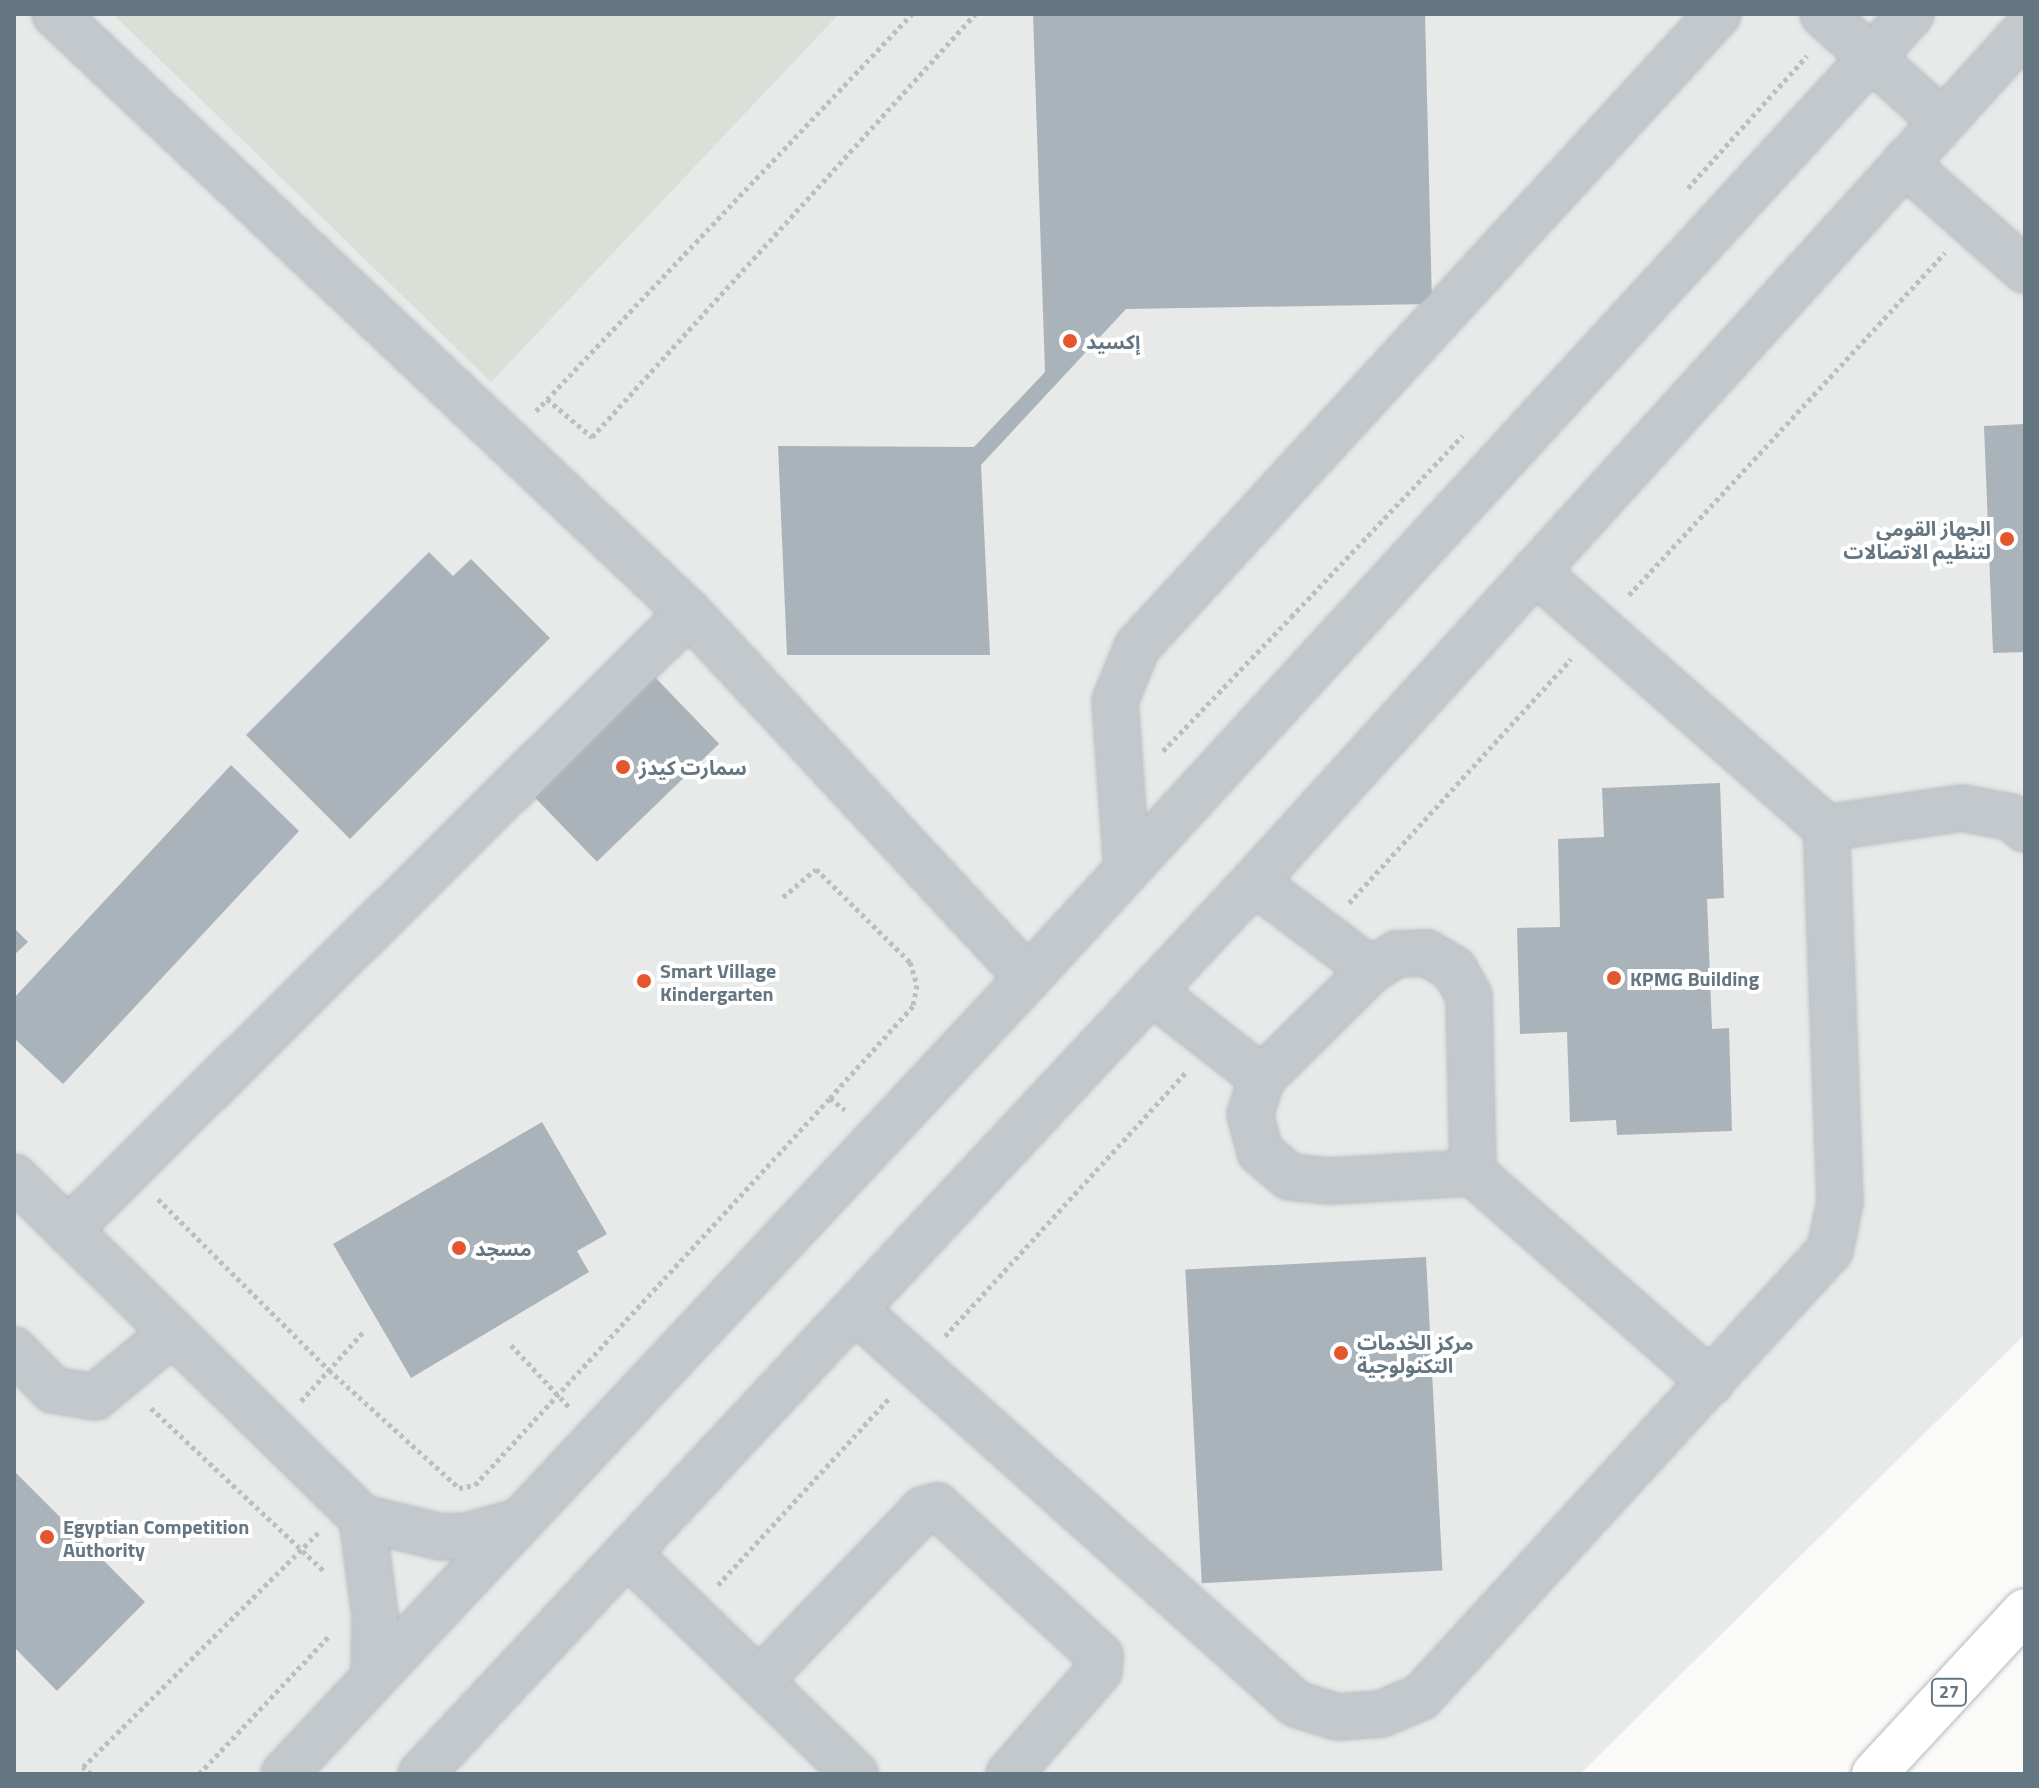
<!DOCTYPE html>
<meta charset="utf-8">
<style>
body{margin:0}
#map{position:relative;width:2039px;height:1788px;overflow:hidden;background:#fafaf8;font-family:"Titillium Web","Noto Sans Arabic",sans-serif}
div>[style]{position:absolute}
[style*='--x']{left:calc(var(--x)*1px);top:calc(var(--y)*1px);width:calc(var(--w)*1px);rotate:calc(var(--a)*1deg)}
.built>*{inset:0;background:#e8e9e9}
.green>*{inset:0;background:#dadfd7}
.building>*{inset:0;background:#aab3b9;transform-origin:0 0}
.path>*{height:5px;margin-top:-2.5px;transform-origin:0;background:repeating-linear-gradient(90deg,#bbbfc2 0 4px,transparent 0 8px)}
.roads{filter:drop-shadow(0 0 2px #b5babe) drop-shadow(0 0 2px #b5babe)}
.minor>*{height:44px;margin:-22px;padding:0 22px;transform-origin:22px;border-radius:22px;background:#c3c8cc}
.major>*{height:44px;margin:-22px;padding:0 22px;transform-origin:22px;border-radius:22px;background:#fff}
.dots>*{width:22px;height:22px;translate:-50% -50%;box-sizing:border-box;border:4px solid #fff;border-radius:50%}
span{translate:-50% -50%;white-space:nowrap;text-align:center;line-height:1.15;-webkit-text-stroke:8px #fff;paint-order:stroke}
.shield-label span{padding:2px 6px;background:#fff;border:2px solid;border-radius:6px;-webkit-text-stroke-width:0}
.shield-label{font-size:18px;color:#657683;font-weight:700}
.poi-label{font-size:20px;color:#657683;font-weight:700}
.left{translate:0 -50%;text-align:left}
.right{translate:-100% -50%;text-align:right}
.frame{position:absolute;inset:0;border:16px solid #657683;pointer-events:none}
</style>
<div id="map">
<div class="built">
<i style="clip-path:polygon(14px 14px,2025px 14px,2025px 1334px,1580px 1774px,14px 1774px)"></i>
</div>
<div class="green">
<i style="clip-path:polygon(113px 14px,839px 14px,491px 382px)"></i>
</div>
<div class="building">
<i style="clip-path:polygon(1033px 14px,1425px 14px,1432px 304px,1126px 309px,981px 465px,990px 655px,787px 655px,778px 446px,974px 447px,1045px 372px)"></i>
<i style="clip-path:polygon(2025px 424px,2025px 652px,1993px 653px,1984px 426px)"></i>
<i style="clip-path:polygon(429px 552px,453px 576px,471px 559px,550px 638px,350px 839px,246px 735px)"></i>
<i style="left:649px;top:671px;width:101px;height:170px;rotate:46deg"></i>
<i style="clip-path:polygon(231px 765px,299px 831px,63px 1084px,14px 1038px,14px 998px)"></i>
<i style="clip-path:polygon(1720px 783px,1724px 898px,1707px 899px,1712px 1029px,1729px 1028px,1732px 1131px,1617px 1135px,1616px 1120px,1570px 1122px,1567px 1032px,1520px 1034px,1517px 928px,1560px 927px,1558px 839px,1604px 837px,1602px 788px)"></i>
<i style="clip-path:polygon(14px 928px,28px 942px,14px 955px)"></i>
<i style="clip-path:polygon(542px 1122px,607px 1234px,577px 1251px,589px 1272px,411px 1378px,333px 1244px)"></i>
<i style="left:1426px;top:1257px;width:314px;height:241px;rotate:87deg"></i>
<i style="clip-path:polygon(14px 1471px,145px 1602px,57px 1691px,14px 1647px)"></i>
</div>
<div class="path">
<i style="--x:1688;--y:188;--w:178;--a:-48"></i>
<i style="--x:547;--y:399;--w:59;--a:40.2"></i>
<i style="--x:592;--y:437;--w:571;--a:-47.84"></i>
<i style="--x:536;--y:411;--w:547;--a:-46.56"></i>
<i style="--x:1629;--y:595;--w:466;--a:-47.3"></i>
<i style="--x:1291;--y:617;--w:250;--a:-46.6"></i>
<i style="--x:1163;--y:751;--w:185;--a:-46.3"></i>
<i style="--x:783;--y:897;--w:43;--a:-40.3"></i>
<i style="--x:816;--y:869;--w:132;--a:44.7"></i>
<i style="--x:910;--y:962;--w:24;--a:73"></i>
<i style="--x:917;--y:985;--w:21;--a:101"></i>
<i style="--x:913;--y:1006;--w:124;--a:132.1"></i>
<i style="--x:1349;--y:903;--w:330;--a:-47.7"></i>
<i style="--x:158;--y:1199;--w:242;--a:45"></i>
<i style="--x:329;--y:1370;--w:176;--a:42.2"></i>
<i style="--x:459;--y:1488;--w:16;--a:-11"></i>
<i style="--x:475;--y:1485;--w:525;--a:-47.47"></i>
<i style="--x:830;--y:1098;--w:19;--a:39"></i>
<i style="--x:945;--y:1336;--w:357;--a:-47.6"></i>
<i style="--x:511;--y:1345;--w:85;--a:46.9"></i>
<i style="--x:301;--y:1401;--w:94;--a:-48"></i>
<i style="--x:151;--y:1408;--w:238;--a:43.3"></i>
<i style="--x:718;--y:1585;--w:255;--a:-47.5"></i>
<i style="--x:91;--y:1774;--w:11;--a:-139"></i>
<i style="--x:83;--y:1767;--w:332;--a:-44.9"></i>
<i style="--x:199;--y:1774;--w:191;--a:-46.7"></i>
</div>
<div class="roads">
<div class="minor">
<i style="--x:55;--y:14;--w:872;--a:43.37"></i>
<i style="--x:689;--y:613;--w:498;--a:47.1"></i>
<i style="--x:1823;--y:14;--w:160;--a:42"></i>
<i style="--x:1904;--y:163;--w:162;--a:41.5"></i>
<i style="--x:1535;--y:571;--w:388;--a:41.4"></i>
<i style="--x:1127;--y:869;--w:168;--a:-94.1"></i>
<i style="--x:1115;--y:701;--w:58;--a:-67.8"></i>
<i style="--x:1137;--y:647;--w:859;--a:-47.45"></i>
<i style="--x:1254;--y:882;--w:146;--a:36.9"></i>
<i style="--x:1371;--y:970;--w:31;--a:-32"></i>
<i style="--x:1397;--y:954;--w:30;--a:-2"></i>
<i style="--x:1427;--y:953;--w:31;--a:31"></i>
<i style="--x:1454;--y:969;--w:31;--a:61"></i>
<i style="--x:1469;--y:996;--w:177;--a:88.7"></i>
<i style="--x:1152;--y:992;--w:140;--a:38"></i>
<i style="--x:1262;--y:1078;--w:38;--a:108"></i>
<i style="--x:1250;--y:1114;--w:39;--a:75"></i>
<i style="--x:1260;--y:1152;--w:39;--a:40"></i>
<i style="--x:1290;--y:1177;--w:38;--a:6"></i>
<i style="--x:1328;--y:1181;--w:145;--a:-3.2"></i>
<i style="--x:1473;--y:1173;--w:317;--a:41.3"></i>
<i style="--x:1262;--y:1078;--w:153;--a:-44.7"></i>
<i style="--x:14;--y:1177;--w:487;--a:44.4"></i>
<i style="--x:362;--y:1518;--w:81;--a:13.5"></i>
<i style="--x:441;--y:1537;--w:26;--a:-2"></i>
<i style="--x:467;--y:1536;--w:53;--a:-15.4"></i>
<i style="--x:68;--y:1230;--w:875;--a:-44.81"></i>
<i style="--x:855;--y:1310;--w:591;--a:41.78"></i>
<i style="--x:1296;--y:1704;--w:43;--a:17.6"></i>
<i style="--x:1337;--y:1717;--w:44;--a:-3.9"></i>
<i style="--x:1381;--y:1714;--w:43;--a:-23"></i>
<i style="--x:1421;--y:1697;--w:606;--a:-47.54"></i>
<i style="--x:1830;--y:1250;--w:49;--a:-78.2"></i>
<i style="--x:1840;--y:1202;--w:374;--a:-92.1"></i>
<i style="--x:1826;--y:828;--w:137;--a:-8.4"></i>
<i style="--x:1962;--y:808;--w:50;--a:10.4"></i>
<i style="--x:2011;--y:817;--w:18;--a:41"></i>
<i style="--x:14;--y:1350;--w:56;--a:45.7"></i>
<i style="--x:53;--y:1390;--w:43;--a:9.5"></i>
<i style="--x:95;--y:1397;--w:100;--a:-39.7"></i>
<i style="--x:362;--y:1518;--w:98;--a:82.4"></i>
<i style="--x:375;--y:1615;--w:61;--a:90.9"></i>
<i style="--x:627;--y:1553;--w:318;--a:44.1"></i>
<i style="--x:759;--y:1681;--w:237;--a:-46.2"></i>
<i style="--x:923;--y:1510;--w:15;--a:-16"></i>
<i style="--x:937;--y:1506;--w:222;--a:42.6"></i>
<i style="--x:1100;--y:1656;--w:15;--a:94"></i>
<i style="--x:1099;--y:1671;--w:137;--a:131.1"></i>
<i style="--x:284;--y:1774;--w:1090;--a:-46.93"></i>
<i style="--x:1028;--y:978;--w:1307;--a:-47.51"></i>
<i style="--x:421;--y:1774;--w:1220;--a:-46.96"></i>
<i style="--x:1254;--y:882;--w:1148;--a:-47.82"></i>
</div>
<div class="major">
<i style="--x:1874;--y:1774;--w:222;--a:-47.2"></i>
</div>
</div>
<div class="dots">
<i style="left:1070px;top:341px;background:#e4572e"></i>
<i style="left:2007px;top:539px;background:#e4572e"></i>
<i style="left:623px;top:767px;background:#e4572e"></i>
<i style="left:1614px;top:978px;background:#e4572e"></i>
<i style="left:644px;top:981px;background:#e4572e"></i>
<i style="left:459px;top:1248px;background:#e4572e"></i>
<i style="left:1341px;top:1353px;background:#e4572e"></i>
<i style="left:47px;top:1537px;background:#e4572e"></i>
</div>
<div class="shield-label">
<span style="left:1949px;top:1692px">27</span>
</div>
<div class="poi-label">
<span class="left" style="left:1086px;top:341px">إكسيد</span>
<span class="right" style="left:1991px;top:540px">الجهاز القومي<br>لتنظيم الاتصالات</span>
<span class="left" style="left:639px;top:767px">سمارت كيدز</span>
<span class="left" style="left:660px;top:982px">Smart Village<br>Kindergarten</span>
<span class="left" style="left:1630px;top:978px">KPMG Building</span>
<span class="left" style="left:475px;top:1248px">مسجد</span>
<span class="left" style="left:1357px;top:1354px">مركز الخدمات<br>التكنولوجية</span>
<span class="left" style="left:63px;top:1538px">Egyptian Competition<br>Authority</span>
</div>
<div class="frame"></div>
</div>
